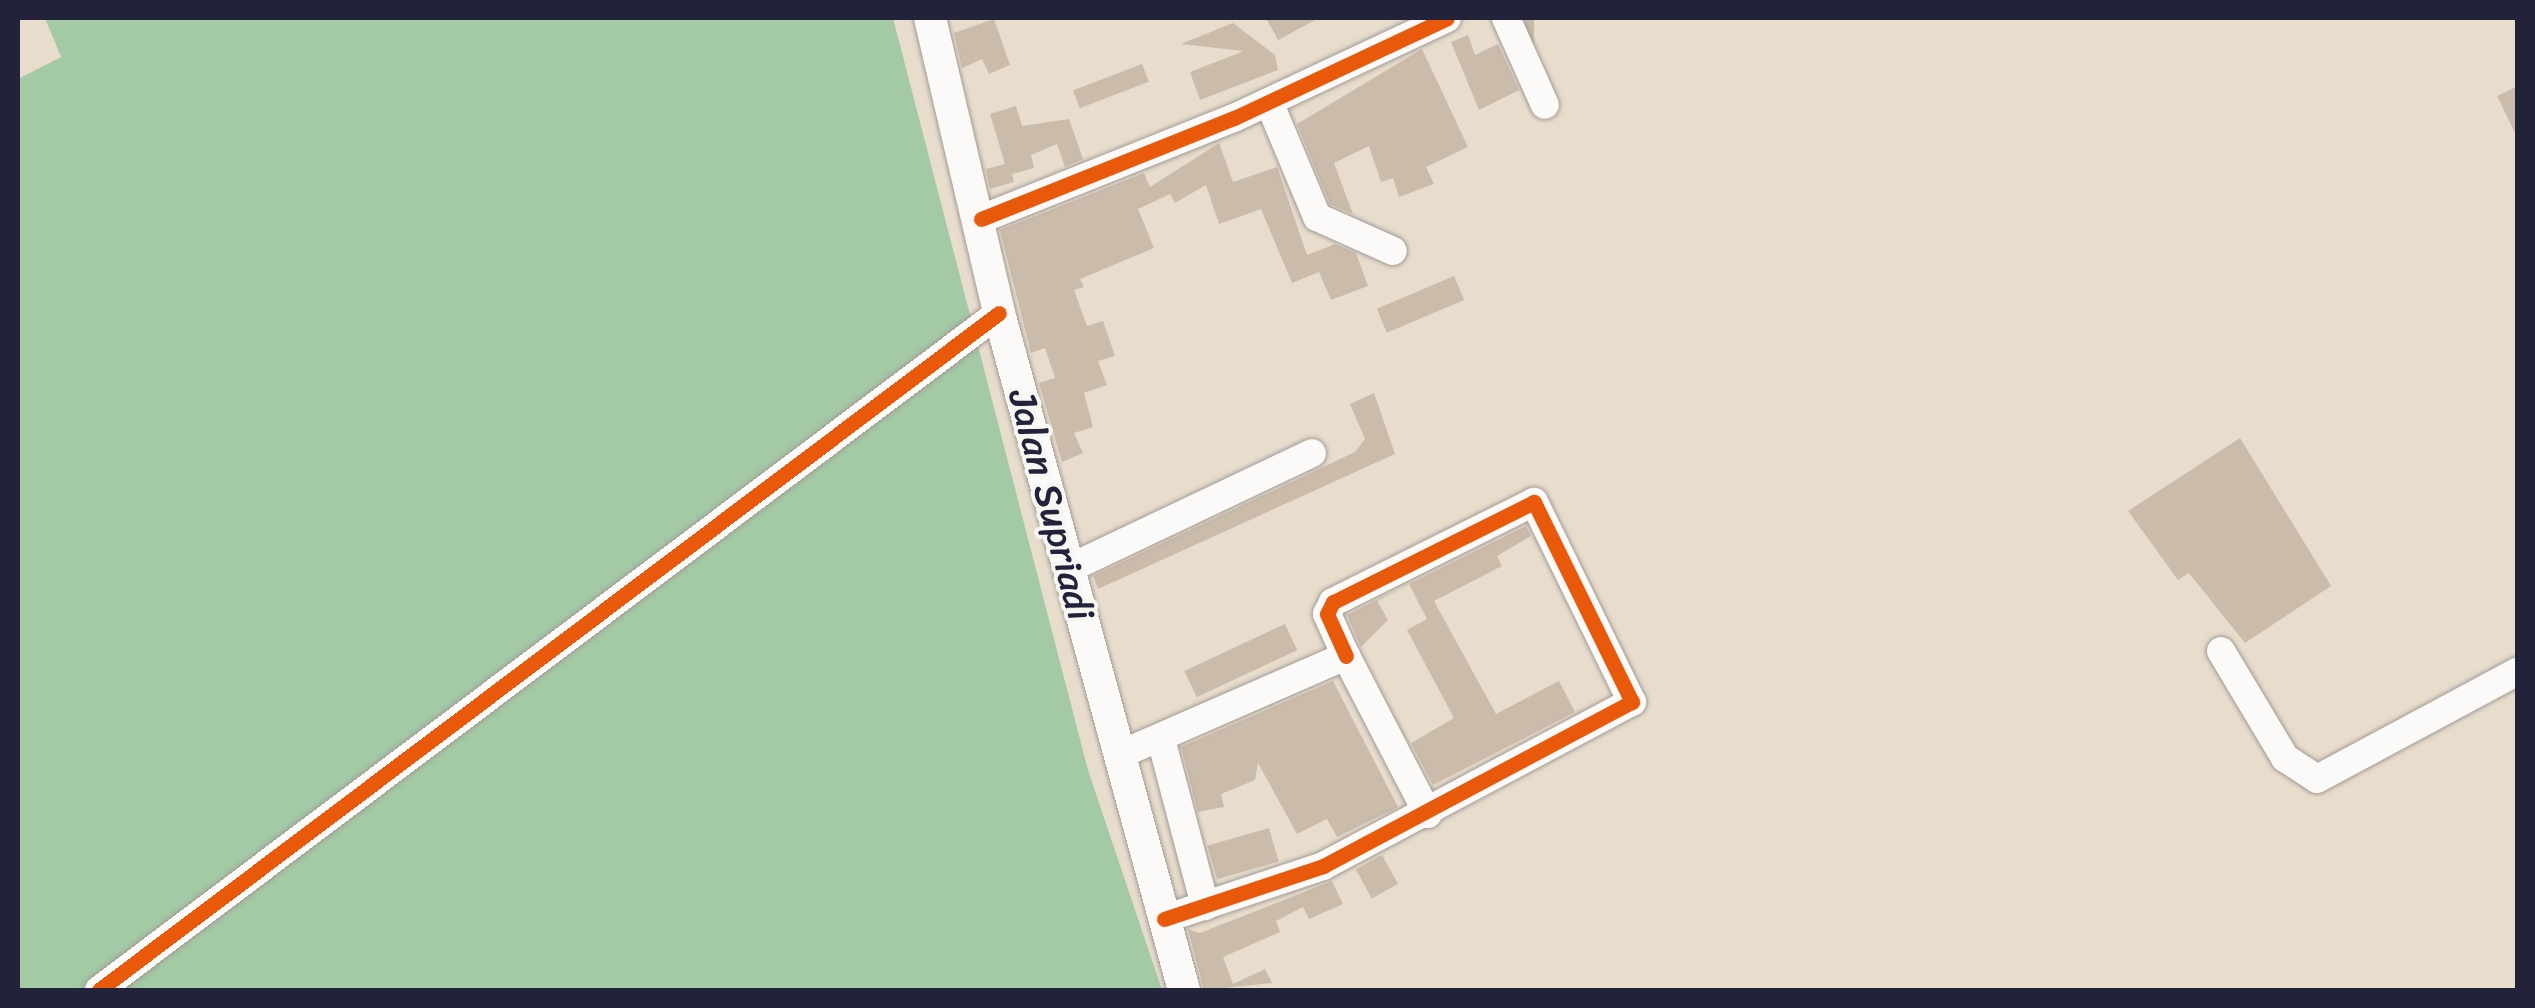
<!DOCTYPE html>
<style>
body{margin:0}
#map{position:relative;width:2535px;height:1008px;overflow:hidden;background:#e8ddcd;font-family:Sriracha,sans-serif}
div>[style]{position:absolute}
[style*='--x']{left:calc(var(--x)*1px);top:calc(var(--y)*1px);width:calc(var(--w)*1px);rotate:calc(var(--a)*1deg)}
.forest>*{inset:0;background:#a3c9a5}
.building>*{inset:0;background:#cabbab;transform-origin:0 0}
.roads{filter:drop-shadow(0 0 2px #a29c95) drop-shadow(0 0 2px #a29c95)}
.minor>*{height:28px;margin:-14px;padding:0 14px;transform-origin:14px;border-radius:14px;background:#fcfaf8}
.major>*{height:32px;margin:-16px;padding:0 16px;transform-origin:16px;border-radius:16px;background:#fcfaf8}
.cycleway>*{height:15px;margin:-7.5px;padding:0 7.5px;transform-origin:7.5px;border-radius:7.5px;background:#e8590c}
span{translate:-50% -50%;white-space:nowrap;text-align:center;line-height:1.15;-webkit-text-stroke:8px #f6f6f2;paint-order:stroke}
.street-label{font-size:38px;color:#22223b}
.frame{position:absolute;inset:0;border:20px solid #22223b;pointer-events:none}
</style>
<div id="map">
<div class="forest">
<i style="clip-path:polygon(45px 18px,893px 18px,1088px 770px,1162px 990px,18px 990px,18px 79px,61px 57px)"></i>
</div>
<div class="building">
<i style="clip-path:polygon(1266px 18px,1319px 18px,1278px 40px)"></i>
<i style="left:1525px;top:18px;width:9px;height:69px"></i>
<i style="clip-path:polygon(994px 19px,1010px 65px,989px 74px,982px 59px,962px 68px,954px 33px)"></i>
<i style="clip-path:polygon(1233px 23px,1275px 55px,1278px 70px,1200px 100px,1190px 72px,1244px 51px,1181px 44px)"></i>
<i style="clip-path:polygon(1468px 35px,1475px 55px,1498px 44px,1519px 90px,1479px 110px,1451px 42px)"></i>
<i style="clip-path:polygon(1422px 49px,1468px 147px,1426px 167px,1434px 184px,1399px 197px,1393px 178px,1381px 182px,1369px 146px,1334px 163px,1353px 214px,1330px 204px,1297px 124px)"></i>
<i style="left:1142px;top:64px;width:19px;height:74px;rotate:69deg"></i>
<i style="clip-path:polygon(2518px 86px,2518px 139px,2497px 96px)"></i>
<i style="clip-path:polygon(1016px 106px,1022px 126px,1069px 119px,1083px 159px,1065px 167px,1057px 144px,1031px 155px,1034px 168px,1012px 174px,1014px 182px,990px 189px,986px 169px,1005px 164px,990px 114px)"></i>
<i style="clip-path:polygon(1219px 143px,1233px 182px,1277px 167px,1307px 255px,1335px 244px,1356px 253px,1368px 286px,1331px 300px,1319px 272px,1292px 283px,1261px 209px,1219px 224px,1206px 185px,1175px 203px,1170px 194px,1138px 209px,1154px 248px,1080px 279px,1084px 287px,1074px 290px,1087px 326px,1103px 321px,1115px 356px,1098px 361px,1107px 385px,1084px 393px,1093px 427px,1074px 433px,1083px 453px,1062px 462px,1039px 383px,1055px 378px,1045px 348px,1031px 353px,1000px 230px,1144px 173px,1150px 187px)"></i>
<i style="left:1454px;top:276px;width:26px;height:84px;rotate:67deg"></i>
<i style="clip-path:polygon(1374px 393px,1395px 454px,1098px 589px,1093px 576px,1355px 452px,1365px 439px,1350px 404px)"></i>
<i style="clip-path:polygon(2240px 438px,2331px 586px,2245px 643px,2189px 573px,2178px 580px,2128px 511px)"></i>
<i style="clip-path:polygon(1526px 526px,1531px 536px,1497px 556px,1502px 566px,1434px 601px,1496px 714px,1559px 681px,1575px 712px,1433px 785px,1411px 743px,1454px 718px,1407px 630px,1427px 619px,1409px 584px)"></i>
<i style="clip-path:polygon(1403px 587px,1377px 601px,1388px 620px,1361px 647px,1347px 615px)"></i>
<i style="left:1285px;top:624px;width:29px;height:111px;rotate:65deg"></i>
<i style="clip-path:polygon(1333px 681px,1398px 807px,1337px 837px,1327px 819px,1297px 834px,1258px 763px,1255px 780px,1221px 794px,1224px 807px,1198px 812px,1181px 747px)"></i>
<i style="left:1269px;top:828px;width:35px;height:64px;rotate:74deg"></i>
<i style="left:1382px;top:855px;width:33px;height:30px;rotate:61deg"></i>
<i style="clip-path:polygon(1332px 881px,1343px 904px,1309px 919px,1303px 907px,1276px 921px,1280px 932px,1223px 957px,1233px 984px,1265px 969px,1272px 983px,1204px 990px,1188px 929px,1200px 933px)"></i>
</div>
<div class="roads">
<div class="minor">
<i style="--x:1506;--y:18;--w:95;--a:65.9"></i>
<i style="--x:1269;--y:102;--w:125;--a:67.3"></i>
<i style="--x:1317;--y:217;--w:83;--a:24.1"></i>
<i style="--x:981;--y:219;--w:272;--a:-21.8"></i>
<i style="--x:1234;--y:118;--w:235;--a:-25.1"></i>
<i style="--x:1068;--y:569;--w:270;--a:-25.4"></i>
<i style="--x:2221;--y:651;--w:125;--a:59.1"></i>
<i style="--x:2285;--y:758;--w:38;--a:33"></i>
<i style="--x:2317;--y:779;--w:228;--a:-28.2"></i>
<i style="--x:1161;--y:739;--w:173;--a:75.2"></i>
<i style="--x:1119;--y:755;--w:248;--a:-23.6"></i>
<i style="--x:1346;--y:656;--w:178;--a:62.6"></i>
<i style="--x:1164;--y:919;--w:168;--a:-18.4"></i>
<i style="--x:1323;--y:866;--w:350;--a:-28"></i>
<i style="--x:1632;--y:702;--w:223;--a:-116.1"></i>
<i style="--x:1534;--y:502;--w:225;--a:153.5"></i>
<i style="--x:1333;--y:602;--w:13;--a:117"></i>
<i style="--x:1327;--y:614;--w:46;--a:65.7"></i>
<i style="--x:99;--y:990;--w:1126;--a:-36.95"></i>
</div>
<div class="major">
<i style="--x:930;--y:18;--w:303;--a:76.8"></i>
<i style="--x:999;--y:313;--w:702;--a:74.72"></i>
</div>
</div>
<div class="cycleway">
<i style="--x:981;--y:219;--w:272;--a:-21.8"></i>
<i style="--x:1234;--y:118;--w:235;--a:-25.1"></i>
<i style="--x:1164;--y:919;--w:168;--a:-18.4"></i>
<i style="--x:1323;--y:866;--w:350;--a:-28"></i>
<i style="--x:1632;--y:702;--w:223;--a:-116.1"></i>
<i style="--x:1534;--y:502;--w:225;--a:153.5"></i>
<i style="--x:1333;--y:602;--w:13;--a:117"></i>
<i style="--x:1327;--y:614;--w:46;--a:65.7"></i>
<i style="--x:99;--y:990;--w:1126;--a:-36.95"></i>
</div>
<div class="street-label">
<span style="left:1051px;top:505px;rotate:75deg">Jalan Supriadi</span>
</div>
<div class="frame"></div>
</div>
